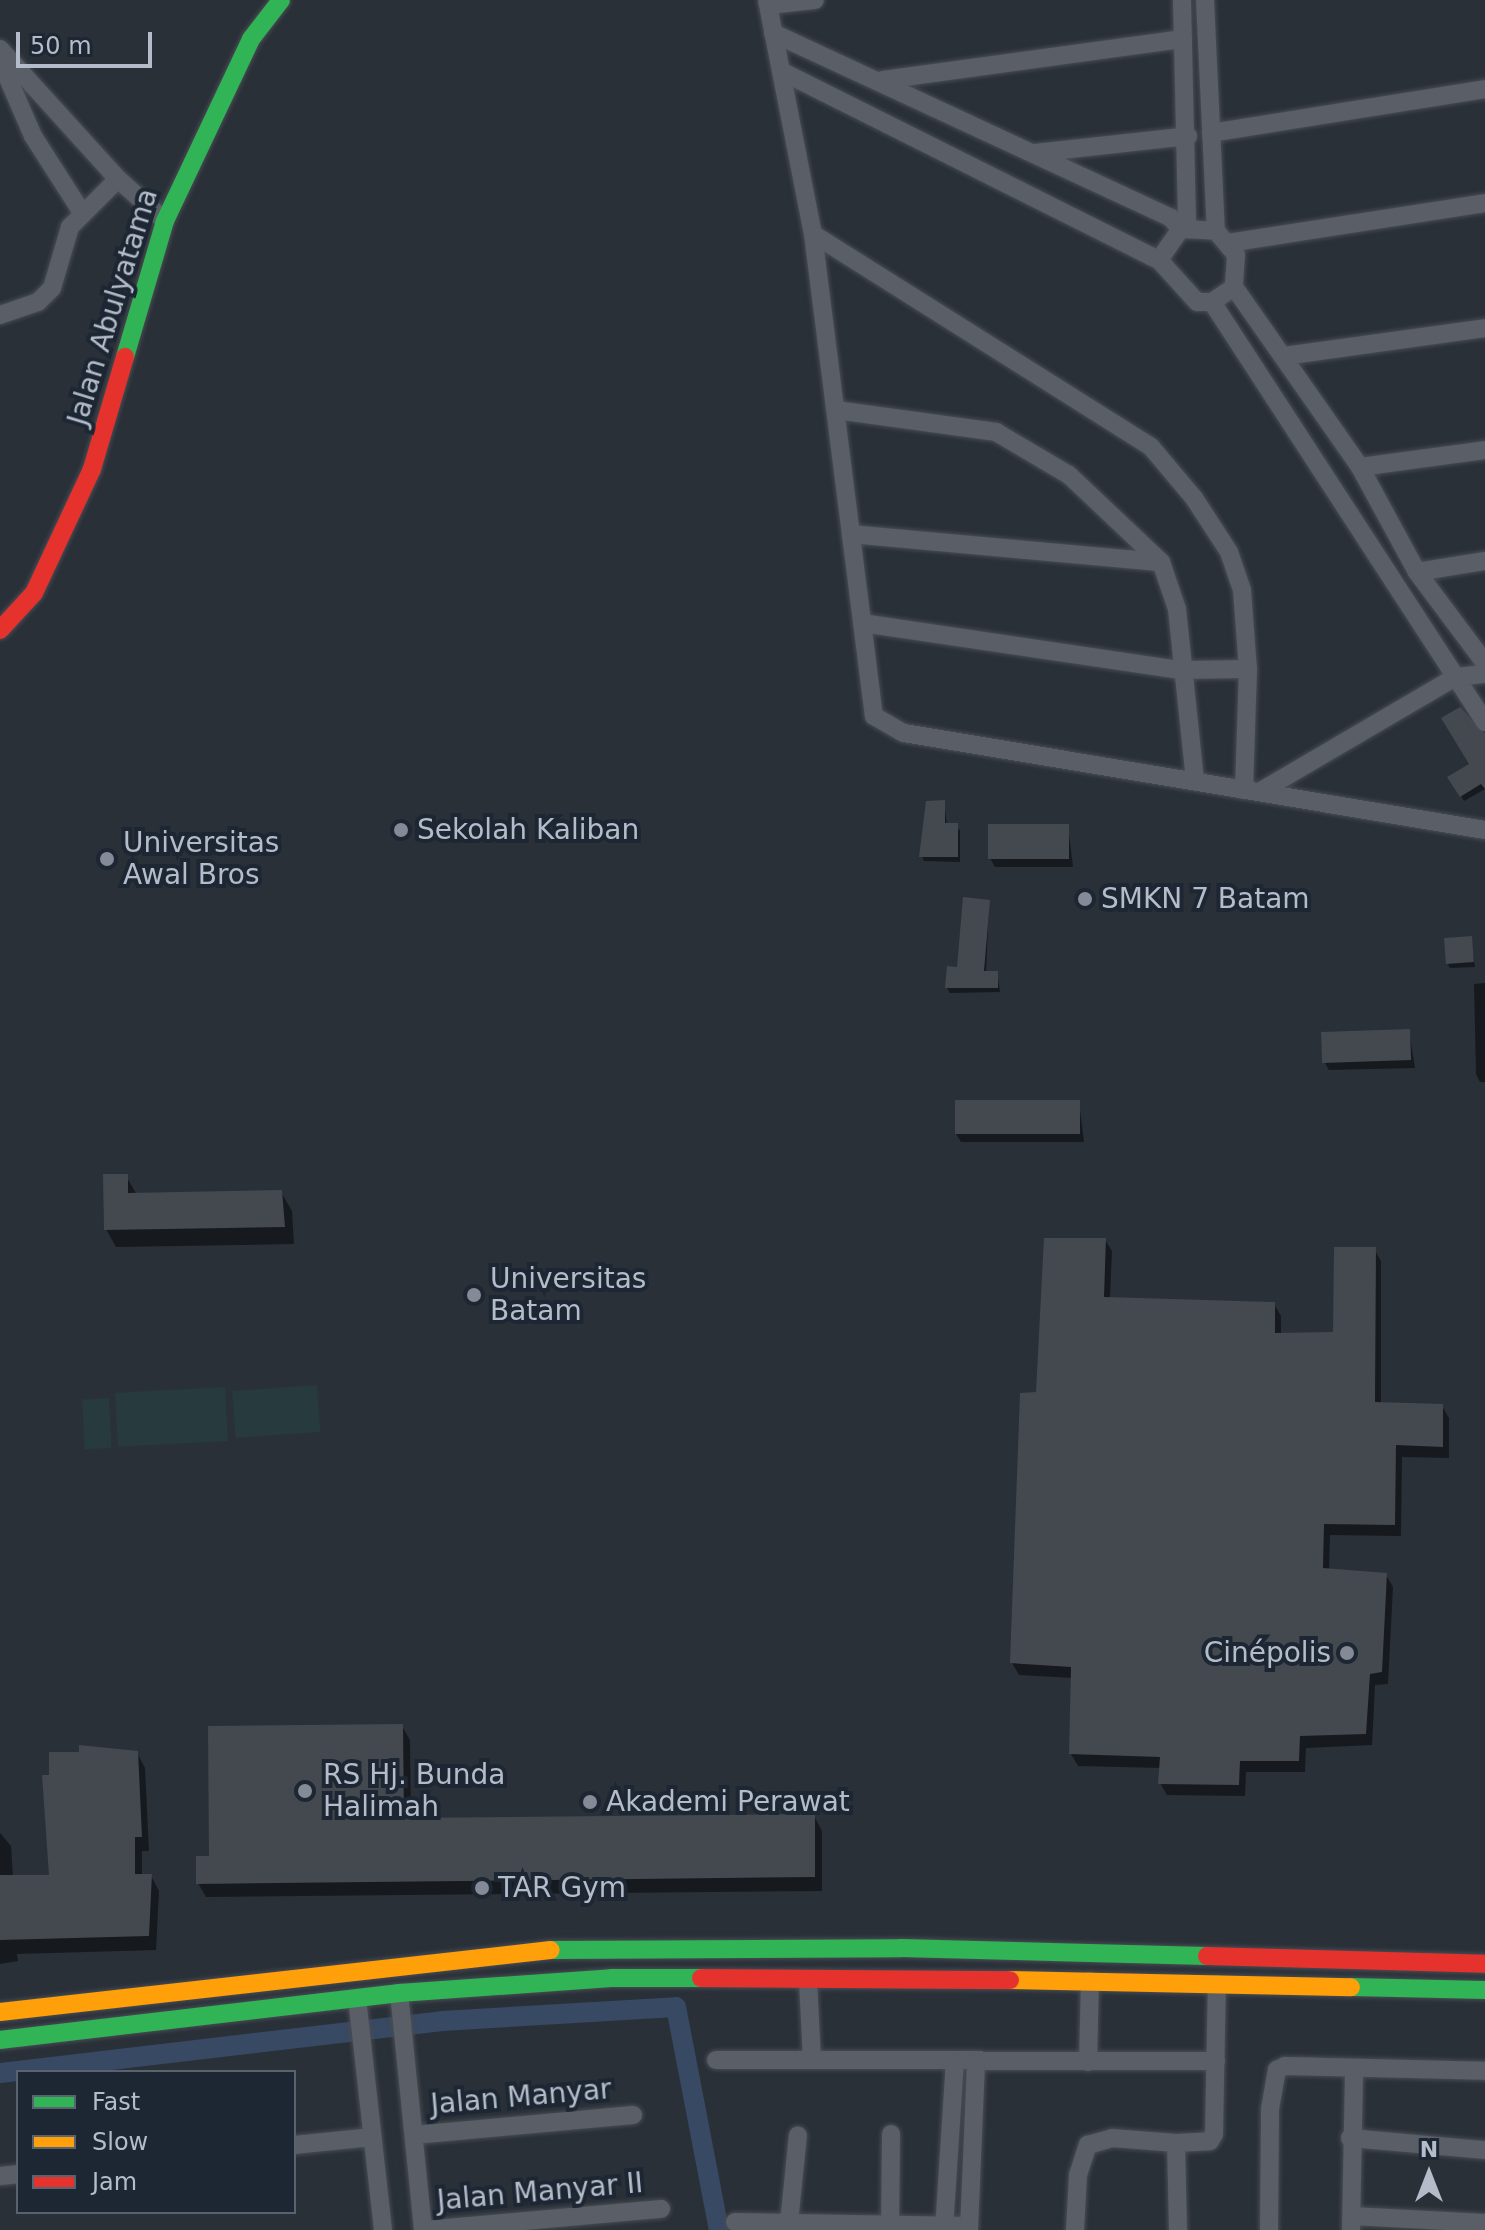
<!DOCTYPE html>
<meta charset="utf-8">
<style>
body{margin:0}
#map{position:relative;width:1485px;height:2230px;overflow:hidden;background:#2a3038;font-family:"DejaVu Sans",sans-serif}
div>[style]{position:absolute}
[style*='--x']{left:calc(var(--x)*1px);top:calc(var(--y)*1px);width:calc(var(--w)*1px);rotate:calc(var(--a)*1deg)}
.green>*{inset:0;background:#273a3e;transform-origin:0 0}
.shadow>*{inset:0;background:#0007}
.canal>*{height:20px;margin:-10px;padding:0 10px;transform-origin:10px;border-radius:10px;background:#384963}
.building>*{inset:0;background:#444950;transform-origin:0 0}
.roads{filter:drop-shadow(0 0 2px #484c53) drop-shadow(0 0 2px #484c53)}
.street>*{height:18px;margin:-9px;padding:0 9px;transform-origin:9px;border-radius:9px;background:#5a5e66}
.fast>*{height:18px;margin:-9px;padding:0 9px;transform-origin:9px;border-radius:9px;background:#30b455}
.slow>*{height:18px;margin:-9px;padding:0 9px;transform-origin:9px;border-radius:9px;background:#ff9f0a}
.jam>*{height:18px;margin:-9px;padding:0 9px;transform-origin:9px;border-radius:9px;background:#e5322d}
.dots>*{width:22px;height:22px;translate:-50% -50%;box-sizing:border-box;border:4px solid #1d2633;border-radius:50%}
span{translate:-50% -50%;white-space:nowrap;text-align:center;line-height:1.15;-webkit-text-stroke:8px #1d2633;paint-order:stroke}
.street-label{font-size:28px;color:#b4bcc9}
.poi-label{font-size:28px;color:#b4bcc9}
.left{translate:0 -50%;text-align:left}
.right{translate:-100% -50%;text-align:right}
.legend{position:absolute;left:16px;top:2070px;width:280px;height:144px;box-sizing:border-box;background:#1d2633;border:2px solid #59626f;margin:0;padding:10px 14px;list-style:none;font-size:24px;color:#b4bcc9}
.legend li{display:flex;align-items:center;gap:16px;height:40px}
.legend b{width:40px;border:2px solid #59626f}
.north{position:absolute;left:1389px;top:2134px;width:80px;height:80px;-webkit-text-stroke:6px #1d2633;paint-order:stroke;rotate:0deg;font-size:22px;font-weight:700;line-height:32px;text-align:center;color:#b4bcc9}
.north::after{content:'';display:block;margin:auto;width:28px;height:36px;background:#b4bcc9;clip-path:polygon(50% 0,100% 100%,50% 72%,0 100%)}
.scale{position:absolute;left:16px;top:32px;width:136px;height:36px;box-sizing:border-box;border:4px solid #b4bcc9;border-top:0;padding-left:10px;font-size:24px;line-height:28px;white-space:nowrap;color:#b4bcc9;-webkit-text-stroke:6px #1d2633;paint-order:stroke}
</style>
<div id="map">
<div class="green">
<i style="left:317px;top:1385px;width:47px;height:85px;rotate:86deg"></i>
<i style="left:225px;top:1387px;width:54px;height:110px;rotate:87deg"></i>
<i style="left:109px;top:1398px;width:50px;height:27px;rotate:87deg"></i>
</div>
<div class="shadow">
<i style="clip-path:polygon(1485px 743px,1485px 789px,1464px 801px,1450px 778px,1471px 765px)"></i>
<i style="clip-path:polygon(944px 802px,947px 825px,960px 830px,960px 862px,924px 861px,922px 856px)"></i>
<i style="clip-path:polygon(1068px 826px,1073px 867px,995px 867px,990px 858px)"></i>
<i style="clip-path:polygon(989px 901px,986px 973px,997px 973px,1000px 992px,950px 993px,947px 988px)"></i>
<i style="clip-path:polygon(1471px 938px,1475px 967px,1450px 968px,1447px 963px)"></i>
<i style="clip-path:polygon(1485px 983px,1485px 1082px,1480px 1082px,1476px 1074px,1474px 984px)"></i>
<i style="clip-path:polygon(1409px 1031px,1415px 1068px,1329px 1070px,1324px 1061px)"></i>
<i style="clip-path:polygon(1079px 1102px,1084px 1142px,961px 1142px,956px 1134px)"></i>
<i style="clip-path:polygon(126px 1176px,137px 1195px,281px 1192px,292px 1211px,294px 1244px,116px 1247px,106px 1229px)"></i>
<i style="clip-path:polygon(1105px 1240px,1112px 1251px,1110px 1299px,1274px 1304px,1281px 1316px,1281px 1335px,1335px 1334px,1374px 1249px,1381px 1261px,1381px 1405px,1442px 1406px,1449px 1418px,1449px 1458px,1402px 1457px,1401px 1536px,1330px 1535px,1329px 1571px,1386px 1575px,1393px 1587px,1388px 1684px,1375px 1685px,1372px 1745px,1306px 1748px,1305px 1772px,1246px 1772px,1245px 1796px,1167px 1795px,1160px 1783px,1161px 1768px,1078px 1766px,1071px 1754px,1073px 1678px,1019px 1675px,1012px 1663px,1038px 1394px)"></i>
<i style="clip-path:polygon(402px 1726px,410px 1740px,411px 1820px,814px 1816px,822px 1831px,822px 1891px,206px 1897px,198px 1883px,211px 1858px)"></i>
<i style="clip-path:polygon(137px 1753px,145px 1768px,149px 1851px,142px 1851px,142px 1876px,151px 1876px,159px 1891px,156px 1950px,17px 1954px,18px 1961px,0 1964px,0 1833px,11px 1846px,13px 1877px,51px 1877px)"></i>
</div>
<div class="canal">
<i style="--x:0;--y:2073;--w:445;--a:-6.7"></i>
<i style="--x:442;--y:2021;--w:234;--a:-3.4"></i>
<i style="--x:676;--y:2007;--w:227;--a:79.1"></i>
</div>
<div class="building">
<i style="clip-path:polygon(1460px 707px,1485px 734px,1485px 789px,1481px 784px,1460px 797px,1447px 777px,1469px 764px,1441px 718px)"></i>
<i style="clip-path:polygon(945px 800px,945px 823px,958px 823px,958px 857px,919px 857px,926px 801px)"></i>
<i style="left:988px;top:824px;width:81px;height:35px"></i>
<i style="clip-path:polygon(963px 897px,990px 900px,984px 971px,998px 971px,998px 988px,945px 988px,947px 966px,957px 967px)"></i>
<i style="left:1472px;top:936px;width:26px;height:28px;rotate:86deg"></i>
<i style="left:1410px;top:1029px;width:31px;height:89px;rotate:88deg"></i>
<i style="left:955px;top:1100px;width:125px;height:34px"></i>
<i style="clip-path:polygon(103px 1174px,128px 1174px,128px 1193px,282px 1190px,285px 1227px,104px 1230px)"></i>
<i style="clip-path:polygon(1044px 1238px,1106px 1238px,1104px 1297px,1275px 1302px,1275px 1333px,1333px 1332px,1334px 1247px,1376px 1247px,1375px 1402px,1443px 1404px,1443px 1447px,1396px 1445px,1395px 1525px,1324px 1524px,1323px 1568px,1387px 1573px,1382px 1672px,1370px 1674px,1366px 1734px,1300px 1736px,1299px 1761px,1240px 1761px,1239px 1785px,1158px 1784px,1160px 1757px,1069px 1754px,1071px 1667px,1010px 1663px,1020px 1393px,1036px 1392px)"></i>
<i style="clip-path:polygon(403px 1724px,404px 1818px,815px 1814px,815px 1877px,196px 1884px,196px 1856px,209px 1856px,208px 1726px)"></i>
<i style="clip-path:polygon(79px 1745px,138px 1751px,142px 1837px,135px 1837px,135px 1874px,152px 1874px,149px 1936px,0 1940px,0 1875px,49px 1875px,42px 1775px,49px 1775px,49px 1752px,79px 1752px)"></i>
</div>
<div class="roads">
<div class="street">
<i style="--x:767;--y:0;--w:238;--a:78.9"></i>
<i style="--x:813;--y:234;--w:486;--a:82.8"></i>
<i style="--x:874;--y:716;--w:34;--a:30"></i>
<i style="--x:904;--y:733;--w:589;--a:9.48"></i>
<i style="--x:1182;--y:0;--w:226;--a:88.7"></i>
<i style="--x:1205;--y:0;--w:231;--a:87.3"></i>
<i style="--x:1216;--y:231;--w:31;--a:50"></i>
<i style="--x:1236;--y:255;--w:32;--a:94"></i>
<i style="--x:1234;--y:287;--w:220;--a:55"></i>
<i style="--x:1360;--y:467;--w:119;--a:61.5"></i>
<i style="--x:1417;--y:572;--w:114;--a:53.2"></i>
<i style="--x:769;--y:5;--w:46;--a:-6.2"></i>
<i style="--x:773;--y:33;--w:439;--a:24.9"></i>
<i style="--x:1171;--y:218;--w:15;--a:48"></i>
<i style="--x:0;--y:49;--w:176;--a:47.8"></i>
<i style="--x:118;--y:179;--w:63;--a:41.8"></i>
<i style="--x:0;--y:60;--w:83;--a:66.5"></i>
<i style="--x:33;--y:136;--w:89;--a:57.4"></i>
<i style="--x:781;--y:71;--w:423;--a:26.6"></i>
<i style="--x:1159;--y:260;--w:57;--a:47.9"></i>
<i style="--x:1197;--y:302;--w:15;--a:0"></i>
<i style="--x:1212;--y:302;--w:27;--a:-34"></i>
<i style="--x:883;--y:80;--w:303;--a:-7.8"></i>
<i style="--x:1211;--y:133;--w:278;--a:-9.1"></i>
<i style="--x:1035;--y:153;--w:154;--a:-6.3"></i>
<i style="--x:813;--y:234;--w:400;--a:32.2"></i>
<i style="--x:1151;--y:447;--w:67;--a:49.9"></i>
<i style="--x:1194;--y:498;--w:64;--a:57.1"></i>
<i style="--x:1229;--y:552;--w:40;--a:71.1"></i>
<i style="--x:1242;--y:590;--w:79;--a:85.7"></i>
<i style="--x:1248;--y:669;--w:121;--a:91.9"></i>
<i style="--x:1228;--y:243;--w:260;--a:-8.8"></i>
<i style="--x:1159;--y:260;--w:38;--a:-55"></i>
<i style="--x:1181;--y:229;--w:35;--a:3"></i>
<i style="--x:1212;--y:302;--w:501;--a:56.98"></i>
<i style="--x:0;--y:315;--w:40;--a:-18.9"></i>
<i style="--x:38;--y:302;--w:20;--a:-45"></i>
<i style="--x:52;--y:288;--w:64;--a:-73.6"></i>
<i style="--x:70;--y:227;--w:68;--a:-45"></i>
<i style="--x:1284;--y:356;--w:203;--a:-7.9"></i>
<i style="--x:836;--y:410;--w:162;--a:7.8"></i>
<i style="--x:996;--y:432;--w:85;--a:30.5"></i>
<i style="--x:1069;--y:475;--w:127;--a:43.4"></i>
<i style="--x:1161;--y:562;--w:50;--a:71.2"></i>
<i style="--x:1177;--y:609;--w:171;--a:84"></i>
<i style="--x:1360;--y:467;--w:126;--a:-7.7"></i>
<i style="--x:851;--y:534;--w:311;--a:5.2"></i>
<i style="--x:1417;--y:572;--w:69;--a:-9.2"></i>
<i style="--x:862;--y:623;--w:322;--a:8.4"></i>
<i style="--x:1181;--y:670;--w:67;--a:-0.9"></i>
<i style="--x:1261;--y:791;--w:225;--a:-30.4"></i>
<i style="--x:1455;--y:677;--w:30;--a:-6"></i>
<i style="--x:808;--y:1981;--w:78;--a:87.1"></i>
<i style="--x:399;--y:1993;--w:238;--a:84.2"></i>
<i style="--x:357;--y:1998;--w:233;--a:83.6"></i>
<i style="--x:716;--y:2060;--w:500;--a:0.11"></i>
<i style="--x:1088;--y:2062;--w:81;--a:-88.6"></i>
<i style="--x:414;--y:2135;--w:220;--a:-5.2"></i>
<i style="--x:1350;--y:2138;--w:136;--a:5.1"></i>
<i style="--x:294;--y:2145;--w:79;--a:-5.8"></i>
<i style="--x:0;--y:2176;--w:18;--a:-6"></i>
<i style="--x:1352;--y:2216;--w:133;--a:3"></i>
<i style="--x:735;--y:2222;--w:234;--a:1"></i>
<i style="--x:789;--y:2223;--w:88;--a:-84.2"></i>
<i style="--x:424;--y:2230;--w:238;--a:-5.1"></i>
<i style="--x:890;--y:2230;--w:96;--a:-89.4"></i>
<i style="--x:944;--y:2230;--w:168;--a:-86.3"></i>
<i style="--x:969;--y:2230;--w:168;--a:-87.6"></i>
<i style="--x:1075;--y:2230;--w:55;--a:-86.9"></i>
<i style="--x:1078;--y:2175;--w:32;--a:-72"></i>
<i style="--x:1088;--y:2145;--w:25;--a:-16"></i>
<i style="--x:1112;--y:2138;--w:64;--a:4.5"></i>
<i style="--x:1178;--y:2230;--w:87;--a:-91.3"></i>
<i style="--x:1176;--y:2143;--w:34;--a:-3"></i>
<i style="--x:1210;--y:2141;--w:8;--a:-60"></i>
<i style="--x:1214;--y:2134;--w:150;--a:-88.9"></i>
<i style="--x:1269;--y:2230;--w:121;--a:-89.5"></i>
<i style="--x:1270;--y:2109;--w:40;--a:-80"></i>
<i style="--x:1277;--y:2070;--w:9;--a:-27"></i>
<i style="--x:1285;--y:2066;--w:200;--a:1.4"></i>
<i style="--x:1351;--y:2230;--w:162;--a:-88.9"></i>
</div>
<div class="fast">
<i style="--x:125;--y:357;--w:142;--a:-73.6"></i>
<i style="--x:165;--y:221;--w:201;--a:-64.7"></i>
<i style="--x:251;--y:39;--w:49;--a:-52.4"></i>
<i style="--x:551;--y:1950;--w:350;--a:-0.3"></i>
<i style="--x:901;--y:1948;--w:306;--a:1.5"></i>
<i style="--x:1351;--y:1987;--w:134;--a:1.3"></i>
<i style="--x:0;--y:2040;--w:402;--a:-6.7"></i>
<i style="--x:399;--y:1993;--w:213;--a:-4"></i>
<i style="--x:611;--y:1978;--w:90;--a:0"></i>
</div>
<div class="slow">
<i style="--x:1010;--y:1980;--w:341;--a:1.2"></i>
<i style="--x:0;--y:2012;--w:554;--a:-6.42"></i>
</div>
<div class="jam">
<i style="--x:0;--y:630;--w:50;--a:-47.4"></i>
<i style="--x:34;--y:593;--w:137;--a:-64.9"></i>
<i style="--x:92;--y:469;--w:117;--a:-73.6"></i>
<i style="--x:1207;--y:1956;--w:278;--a:1.6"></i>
<i style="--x:701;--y:1978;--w:309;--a:0.4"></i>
</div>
</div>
<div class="dots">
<i style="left:401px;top:830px;background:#848b96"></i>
<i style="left:107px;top:859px;background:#848b96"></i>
<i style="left:1085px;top:899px;background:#848b96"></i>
<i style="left:474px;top:1295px;background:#848b96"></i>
<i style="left:1347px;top:1653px;background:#848b96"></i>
<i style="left:305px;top:1791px;background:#848b96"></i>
<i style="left:590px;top:1802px;background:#848b96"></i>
<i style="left:482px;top:1888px;background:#848b96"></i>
</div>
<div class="street-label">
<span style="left:113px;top:307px;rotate:-73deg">Jalan Abulyatama</span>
<span style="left:521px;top:2097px;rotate:-5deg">Jalan Manyar</span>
<span style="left:540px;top:2192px;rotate:-5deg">Jalan Manyar II</span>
</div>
<div class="poi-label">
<span class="left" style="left:417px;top:830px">Sekolah Kaliban</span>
<span class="left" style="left:123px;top:859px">Universitas<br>Awal Bros</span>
<span class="left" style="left:1101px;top:899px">SMKN 7 Batam</span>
<span class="left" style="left:490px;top:1295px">Universitas<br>Batam</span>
<span class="right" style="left:1331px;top:1653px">Cinépolis</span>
<span class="left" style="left:323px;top:1791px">RS Hj. Bunda<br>Halimah</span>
<span class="left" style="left:606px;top:1802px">Akademi Perawat</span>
<span class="left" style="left:498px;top:1888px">TAR Gym</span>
</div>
<ul class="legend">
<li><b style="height:10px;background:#30b455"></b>Fast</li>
<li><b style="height:10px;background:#ff9f0a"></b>Slow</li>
<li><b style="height:10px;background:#e5322d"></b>Jam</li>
</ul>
<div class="north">N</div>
<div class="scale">50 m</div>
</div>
